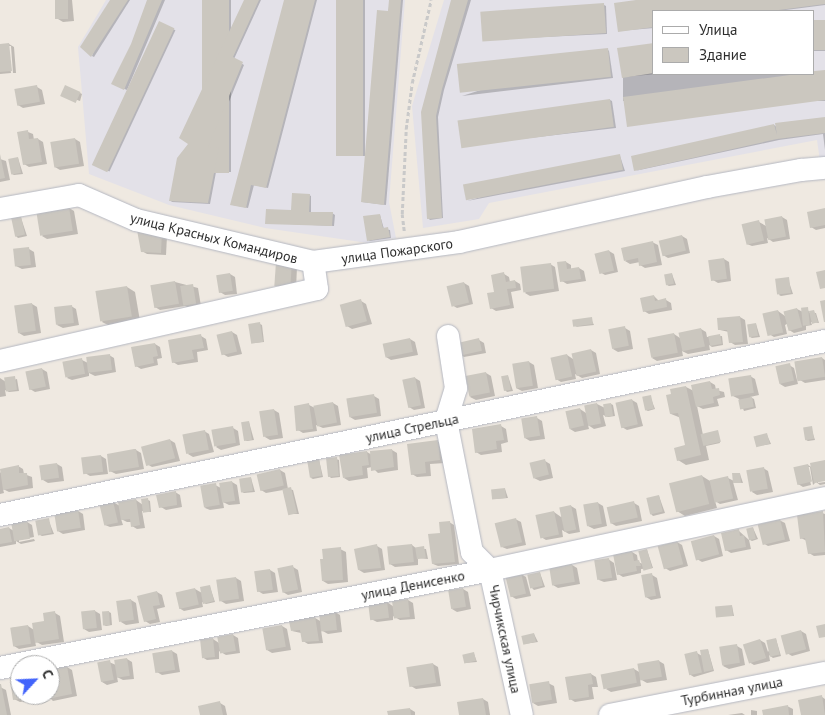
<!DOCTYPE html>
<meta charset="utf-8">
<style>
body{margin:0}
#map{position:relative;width:825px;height:715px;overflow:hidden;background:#efe9e1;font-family:"PT Sans",sans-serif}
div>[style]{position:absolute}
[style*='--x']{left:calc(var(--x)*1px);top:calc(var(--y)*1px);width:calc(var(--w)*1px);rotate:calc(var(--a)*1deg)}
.industrial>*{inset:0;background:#e3e1e8}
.shadow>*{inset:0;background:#0003;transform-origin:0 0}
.building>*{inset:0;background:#cbc7bf;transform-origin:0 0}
.path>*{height:2.5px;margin-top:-1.25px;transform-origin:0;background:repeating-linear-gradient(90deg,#c9c9c9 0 4px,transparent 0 6.5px)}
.roads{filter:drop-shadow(0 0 1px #b4b7c1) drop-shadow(0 0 1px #b4b7c1)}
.minor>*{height:22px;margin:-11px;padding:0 11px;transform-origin:11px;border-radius:11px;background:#fff}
span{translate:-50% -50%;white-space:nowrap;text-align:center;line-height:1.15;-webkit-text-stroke:4.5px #fff;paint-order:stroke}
.street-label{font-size:14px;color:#2e2e2e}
.legend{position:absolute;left:652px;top:10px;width:162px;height:65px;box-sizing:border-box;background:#fff;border:1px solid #ababab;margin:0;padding:6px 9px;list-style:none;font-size:15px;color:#2e2e2e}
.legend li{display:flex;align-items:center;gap:10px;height:25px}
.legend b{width:25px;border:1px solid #ababab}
.north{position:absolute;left:10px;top:655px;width:50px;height:50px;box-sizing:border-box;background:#fff;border:1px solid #ababab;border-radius:50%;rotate:65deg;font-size:14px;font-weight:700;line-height:20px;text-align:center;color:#2e2e2e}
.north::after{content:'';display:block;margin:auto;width:18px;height:22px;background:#4264fb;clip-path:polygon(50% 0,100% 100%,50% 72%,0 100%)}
</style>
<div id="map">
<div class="industrial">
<i style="clip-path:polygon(106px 0,405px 0,389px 202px,396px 238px,368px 243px,265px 228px,169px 205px,89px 174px,78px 47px)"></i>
<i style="clip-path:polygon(evenodd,444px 0,825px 0,825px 160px,820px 161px,817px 140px,489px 203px,479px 219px,423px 228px,412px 106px,444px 0,654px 11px,814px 11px,814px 74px,654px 74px,654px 11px)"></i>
</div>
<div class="shadow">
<i style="clip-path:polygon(56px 0,72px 0,74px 21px,63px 22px,58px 19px)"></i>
<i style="clip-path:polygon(112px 0,130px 0,94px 57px,92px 56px)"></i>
<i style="clip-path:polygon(150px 0,165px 0,127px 90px,113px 84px,132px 45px)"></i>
<i style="left:203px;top:0;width:28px;height:172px"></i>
<i style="clip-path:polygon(245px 0,261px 0,234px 59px,244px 65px,210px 148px,220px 151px,210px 204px,172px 202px,170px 200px,190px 143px)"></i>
<i style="clip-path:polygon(286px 0,317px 0,268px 188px,254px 185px,248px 208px,233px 205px)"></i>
<i style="left:337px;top:0;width:28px;height:156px"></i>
<i style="clip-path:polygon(390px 0,403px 0,386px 205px,362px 202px)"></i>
<i style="clip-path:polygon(453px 0,471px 0,444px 90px,438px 117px,443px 218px,430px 220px,428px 218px,422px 112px)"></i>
<i style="clip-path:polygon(645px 0,825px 0,825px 5px,778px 11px,654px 11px,654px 28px,619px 31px)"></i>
<i style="clip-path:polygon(604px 5px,606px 6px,607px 34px,483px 40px)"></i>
<i style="left:825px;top:21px;width:30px;height:11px;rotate:90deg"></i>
<i style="left:160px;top:23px;width:17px;height:156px;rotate:25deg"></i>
<i style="clip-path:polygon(9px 44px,14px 47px,16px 73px,13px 73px,11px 46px,8px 46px,11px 73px,0 74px,0 45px)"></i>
<i style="clip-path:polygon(654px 44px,654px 74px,657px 74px,623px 77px)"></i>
<i style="clip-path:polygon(607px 49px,609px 51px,613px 78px,462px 96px)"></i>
<i style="left:825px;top:71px;width:30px;height:202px;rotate:90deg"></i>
<i style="clip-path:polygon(37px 87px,42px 90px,45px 104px,23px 108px,18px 105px)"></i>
<i style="clip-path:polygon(80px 93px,82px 94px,80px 101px,63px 95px)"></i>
<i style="clip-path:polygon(610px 100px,612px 101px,616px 128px,462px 146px)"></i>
<i style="clip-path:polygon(825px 118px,825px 150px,823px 134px,779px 140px,635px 171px,774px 125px,777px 127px)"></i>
<i style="clip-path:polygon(28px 132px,33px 134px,34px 140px,38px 139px,43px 142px,47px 164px,29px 167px,24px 164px)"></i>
<i style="clip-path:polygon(75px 139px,80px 142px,84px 166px,60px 170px,55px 167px)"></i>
<i style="clip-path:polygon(620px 156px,625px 171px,467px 201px)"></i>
<i style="clip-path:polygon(18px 158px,23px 174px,14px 175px,12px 174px)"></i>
<i style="clip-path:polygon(0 159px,6px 161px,10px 180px,0 182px)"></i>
<i style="clip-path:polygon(309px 195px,311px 196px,311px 213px,332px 213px,335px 215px,334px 226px,267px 223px,292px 211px)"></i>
<i style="clip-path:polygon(69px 208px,74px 211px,78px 234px,47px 239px,42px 236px)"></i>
<i style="clip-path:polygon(825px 209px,825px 228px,816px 230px,811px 227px)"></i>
<i style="clip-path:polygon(380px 215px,384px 229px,390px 230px,391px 238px,370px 241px,368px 240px)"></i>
<i style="clip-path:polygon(782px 217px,787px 220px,790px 239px,773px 242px,767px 238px,768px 243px,752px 246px,747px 244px,759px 222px,766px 226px,765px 220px)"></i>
<i style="clip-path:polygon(21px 218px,27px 236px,18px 238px,16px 236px)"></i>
<i style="clip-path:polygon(138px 231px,167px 236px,166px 255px,147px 254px,142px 251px)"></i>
<i style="clip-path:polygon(682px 236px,687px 239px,690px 253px,668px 258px,663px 255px)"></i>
<i style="clip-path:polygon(652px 242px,658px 245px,662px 265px,645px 268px,640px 265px,640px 262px,630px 264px,625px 261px)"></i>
<i style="clip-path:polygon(29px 249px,34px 252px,36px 267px,22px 269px,16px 266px)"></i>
<i style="clip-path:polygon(609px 251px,614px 254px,618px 272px,605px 275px,600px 272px)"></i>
<i style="clip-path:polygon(724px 259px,729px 262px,731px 281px,718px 283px,713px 280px)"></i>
<i style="clip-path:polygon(566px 262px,571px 265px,571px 269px,579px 268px,584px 271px,586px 281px,567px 284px,562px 281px)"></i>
<i style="clip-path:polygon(278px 264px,297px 267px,296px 289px,282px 288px,277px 285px)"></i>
<i style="clip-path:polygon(550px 264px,555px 267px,559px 291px,530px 296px,525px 293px)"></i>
<i style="clip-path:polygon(230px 274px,235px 277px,237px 294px,225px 295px,220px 292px)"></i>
<i style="clip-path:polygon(504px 274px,509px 277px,510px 282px,515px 281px,520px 284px,521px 290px,511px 292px,514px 308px,496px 311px,491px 308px)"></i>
<i style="clip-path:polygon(672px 274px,676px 285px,669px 286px,667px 285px)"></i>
<i style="clip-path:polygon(788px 279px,793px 294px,781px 296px,779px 295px)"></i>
<i style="clip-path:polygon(175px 282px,198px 288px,201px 306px,189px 308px,185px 306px,160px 310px,155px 307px)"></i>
<i style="clip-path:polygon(464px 283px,469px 286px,473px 304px,457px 308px,452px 305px)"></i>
<i style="clip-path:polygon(127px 287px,135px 292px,140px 321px,110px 326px,102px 322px)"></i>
<i style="clip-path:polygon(654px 296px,659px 301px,666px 300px,671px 303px,672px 310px,649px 314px,644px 311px)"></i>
<i style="clip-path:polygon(361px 301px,366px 304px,372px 324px,352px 329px,347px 326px)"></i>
<i style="clip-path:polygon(32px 304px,37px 307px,41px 333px,24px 336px,19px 333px)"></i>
<i style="clip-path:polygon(71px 306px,76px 309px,79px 325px,63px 328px,57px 325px)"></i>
<i style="clip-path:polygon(797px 309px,803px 312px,807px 309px,810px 313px,816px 313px,819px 323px,811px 322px,812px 325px,806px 326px,806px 330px,794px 333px,789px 330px,787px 324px,785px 325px,787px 334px,774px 337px,769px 334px,778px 311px,785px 316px)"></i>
<i style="clip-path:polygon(740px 317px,745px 320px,748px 344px,735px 345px,730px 342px,729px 332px,720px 330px)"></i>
<i style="clip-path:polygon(591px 319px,594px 325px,575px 327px)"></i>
<i style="clip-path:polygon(260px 324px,262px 325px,264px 342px,254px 343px,251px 342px)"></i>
<i style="clip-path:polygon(756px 324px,760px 337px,752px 338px,750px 337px)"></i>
<i style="clip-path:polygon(625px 328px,630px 331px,633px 349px,618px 352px,613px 349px)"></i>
<i style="clip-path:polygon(701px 329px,706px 332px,707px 337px,722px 336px,723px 345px,712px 347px,709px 345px,710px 350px,688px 354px,682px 351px,683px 356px,657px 361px,652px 358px,674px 334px,680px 338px)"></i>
<i style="clip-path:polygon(232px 332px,237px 335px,242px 354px,228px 357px,223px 354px)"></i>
<i style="clip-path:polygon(201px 336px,206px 339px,208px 350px,197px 352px,198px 362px,178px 365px,173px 362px)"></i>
<i style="clip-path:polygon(410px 339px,415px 342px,418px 355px,391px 360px,386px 357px)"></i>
<i style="clip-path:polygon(479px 340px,484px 343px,486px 353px,464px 357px,459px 354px)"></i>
<i style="clip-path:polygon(155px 344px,160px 347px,162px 358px,157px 359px,158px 365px,141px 369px,136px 366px)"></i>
<i style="clip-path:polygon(591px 350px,596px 353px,600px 374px,582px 378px,575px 374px,576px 379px,561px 382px,556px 379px,567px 355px,573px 359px)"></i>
<i style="clip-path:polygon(109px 355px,114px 358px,116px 372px,95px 376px,89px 373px,89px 376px,72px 380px,67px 378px,82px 360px,88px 363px)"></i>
<i style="clip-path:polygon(822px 358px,825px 360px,825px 380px,805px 383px,800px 380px)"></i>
<i style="clip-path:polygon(529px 362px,534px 365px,538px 388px,522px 391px,516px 388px)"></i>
<i style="clip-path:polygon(789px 365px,794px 368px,798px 384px,785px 387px,780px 384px)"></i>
<i style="clip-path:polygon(42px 369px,47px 372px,50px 389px,35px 392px,30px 389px)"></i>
<i style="clip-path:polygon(486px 373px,491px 376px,495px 396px,476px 400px,470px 397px)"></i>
<i style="clip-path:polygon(508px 376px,513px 391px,507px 392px,505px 390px)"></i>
<i style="clip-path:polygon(750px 376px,755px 379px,759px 395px,750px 397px,754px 399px,756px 408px,744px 411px,739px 399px,733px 396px)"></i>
<i style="clip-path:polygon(0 378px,6px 382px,17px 379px,19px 391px,9px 392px,5px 390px,6px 396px,0 397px)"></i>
<i style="clip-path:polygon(415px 378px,420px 381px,425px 408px,414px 410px,409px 407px)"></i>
<i style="clip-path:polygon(710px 382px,715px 385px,716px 390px,724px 392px,725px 397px,717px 399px,719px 406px,703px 409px,697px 406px,703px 435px,717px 432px,720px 443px,706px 446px,709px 460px,686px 465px,678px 460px,687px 446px,681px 418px,671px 414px,672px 390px,686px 387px,694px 391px)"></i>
<i style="clip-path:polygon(374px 396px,379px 399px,381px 416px,355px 420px,350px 417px)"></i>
<i style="clip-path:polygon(650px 396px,655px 409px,648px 411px,646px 410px)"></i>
<i style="clip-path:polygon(632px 400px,637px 403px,643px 426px,627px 430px,622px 427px)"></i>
<i style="clip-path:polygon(333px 403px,338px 406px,341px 425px,323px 428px,316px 425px,317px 431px,303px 433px,298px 430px,309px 405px,315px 408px)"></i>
<i style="clip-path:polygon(597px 404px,605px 408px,611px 404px,613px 405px,615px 416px,608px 417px,603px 415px,606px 426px,594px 429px,588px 425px,589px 429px,575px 432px,570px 429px,580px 409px,586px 413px)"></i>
<i style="clip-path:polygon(274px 410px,279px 413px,283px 438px,270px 440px,265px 437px)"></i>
<i style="clip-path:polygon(537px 418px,542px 421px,545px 439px,530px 441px,525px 438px)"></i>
<i style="clip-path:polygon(249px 422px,254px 440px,247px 441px,245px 440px)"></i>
<i style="clip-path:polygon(501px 426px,506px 429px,508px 442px,501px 444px,502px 452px,481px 455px,476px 452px)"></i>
<i style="clip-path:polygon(233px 428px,238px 431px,240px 445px,221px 450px,216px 447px)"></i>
<i style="clip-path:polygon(811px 428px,815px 440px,808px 441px,806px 440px)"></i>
<i style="clip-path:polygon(204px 431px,209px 434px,214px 452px,193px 457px,188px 454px)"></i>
<i style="clip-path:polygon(767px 435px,771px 444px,758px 446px)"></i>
<i style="clip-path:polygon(170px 440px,175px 443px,180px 461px,152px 467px,147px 464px)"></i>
<i style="clip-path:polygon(437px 441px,442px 444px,445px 463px,430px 464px,431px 476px,417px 477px,412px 474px)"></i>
<i style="clip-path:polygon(136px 450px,141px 453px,144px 469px,116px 474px,110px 471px)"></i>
<i style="clip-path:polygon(392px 450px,397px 453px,398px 470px,378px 473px,372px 467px,367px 468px,368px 478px,349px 481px,344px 478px,367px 452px,372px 455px)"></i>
<i style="clip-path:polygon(101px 456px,106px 459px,108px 474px,90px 476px,85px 473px)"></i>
<i style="clip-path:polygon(336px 459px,339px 460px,340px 477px,331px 478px,329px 476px)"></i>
<i style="clip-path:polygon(319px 460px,323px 477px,313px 479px,311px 478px)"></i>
<i style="clip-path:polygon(545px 461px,550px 464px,553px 478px,540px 481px,534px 478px)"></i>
<i style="clip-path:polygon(825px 461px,825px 480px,818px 481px,818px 483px,825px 482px,825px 484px,820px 485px,816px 482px,813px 485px,810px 467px,807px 467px,811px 485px,803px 487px,798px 484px,808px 465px,813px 468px)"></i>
<i style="clip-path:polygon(57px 464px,62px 467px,64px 481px,48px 483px,43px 480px)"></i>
<i style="clip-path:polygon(18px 466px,23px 469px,24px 474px,32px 477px,33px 488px,9px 492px,3px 489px,4px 493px,0 494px,0 472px,2px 474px)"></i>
<i style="clip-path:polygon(763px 468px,768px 471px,773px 492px,757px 495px,752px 492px)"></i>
<i style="clip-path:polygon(280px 470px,285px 473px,288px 489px,293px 490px,299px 514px,289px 514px,283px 490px,266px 493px,261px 490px,258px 475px)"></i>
<i style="clip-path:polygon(740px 474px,743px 483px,733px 482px,738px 500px,720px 504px,715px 501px,717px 508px,685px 516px,677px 511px,702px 476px,710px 481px,728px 478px,734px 481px)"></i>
<i style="clip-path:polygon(251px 478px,255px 492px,244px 493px,242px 492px)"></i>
<i style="clip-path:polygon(232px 482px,237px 485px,240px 504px,229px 505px,223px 502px,224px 508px,210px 510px,205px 508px,215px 485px,221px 488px)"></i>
<i style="clip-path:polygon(505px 489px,508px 498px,494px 499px)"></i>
<i style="clip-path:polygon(175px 492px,180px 495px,182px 507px,166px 510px,161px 507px)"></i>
<i style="clip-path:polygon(659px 496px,665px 513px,653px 516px,651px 514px)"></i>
<i style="clip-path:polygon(136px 500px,143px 505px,148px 500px,150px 501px,151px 512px,142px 511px,145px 528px,137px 529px,132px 526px,131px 522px,127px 522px,121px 519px,123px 525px,110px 527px,105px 525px,113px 502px,120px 506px)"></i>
<i style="clip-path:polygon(598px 503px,603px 506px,607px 526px,594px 529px,588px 526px)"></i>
<i style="clip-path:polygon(634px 503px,639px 506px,642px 521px,616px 526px,611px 523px)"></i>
<i style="clip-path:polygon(571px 506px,576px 509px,580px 532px,569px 534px,562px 530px,563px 537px,546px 540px,541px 537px,554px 512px,561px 517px)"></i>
<i style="clip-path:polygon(78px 511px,83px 514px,85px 530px,63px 534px,58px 531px)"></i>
<i style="clip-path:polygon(822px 513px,825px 514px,825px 555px,814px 556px,809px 553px,807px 541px,801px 538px)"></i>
<i style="clip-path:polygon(48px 519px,54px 534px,42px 536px,40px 535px)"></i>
<i style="clip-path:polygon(515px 519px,521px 522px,526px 545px,507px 549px,502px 547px)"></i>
<i style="clip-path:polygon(779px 520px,785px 523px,790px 541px,768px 546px,763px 543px)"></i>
<i style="clip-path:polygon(27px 522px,32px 525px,34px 537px,19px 540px,19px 542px,34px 539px,35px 541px,21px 544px,16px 541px,16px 544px,0 547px,0 530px,9px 528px,14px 531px)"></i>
<i style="clip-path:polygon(449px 522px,454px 525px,459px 564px,438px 566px,433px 564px,442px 534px)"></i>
<i style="clip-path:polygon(753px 528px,758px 539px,752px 541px,750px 540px)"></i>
<i style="clip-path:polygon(739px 531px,749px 540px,751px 549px,731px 553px,726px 550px)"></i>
<i style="clip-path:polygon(714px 536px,719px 539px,723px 556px,702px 562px,697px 559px)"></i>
<i style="clip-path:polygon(677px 542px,682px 545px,688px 566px,670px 571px,665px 568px)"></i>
<i style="clip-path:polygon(412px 545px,417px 549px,426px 549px,428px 559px,418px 558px,418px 565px,395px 567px,390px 564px)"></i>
<i style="clip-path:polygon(377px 546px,382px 549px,385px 570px,364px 573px,359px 570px)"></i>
<i style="clip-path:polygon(340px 549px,346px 552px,348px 582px,328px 584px,323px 581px)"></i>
<i style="clip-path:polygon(647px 550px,653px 568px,641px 569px,641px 573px,623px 577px,618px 574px,632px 552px,637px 555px,638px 562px,643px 564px)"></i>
<i style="clip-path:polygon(608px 559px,614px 563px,617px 580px,604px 582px,599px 580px)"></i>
<i style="clip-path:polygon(572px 565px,577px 568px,580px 584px,558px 588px,553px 585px)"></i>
<i style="clip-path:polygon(293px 567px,298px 570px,302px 592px,288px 595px,283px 592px)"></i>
<i style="clip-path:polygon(270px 570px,275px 573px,278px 592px,263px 594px,258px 591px)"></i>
<i style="clip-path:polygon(540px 573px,545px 587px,534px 590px,532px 588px)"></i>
<i style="clip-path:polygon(521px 574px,526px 577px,531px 596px,516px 599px,511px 596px)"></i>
<i style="clip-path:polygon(652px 575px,657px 578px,661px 598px,651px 600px,646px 597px)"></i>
<i style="clip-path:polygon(236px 578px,241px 581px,244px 601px,226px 604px,221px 601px)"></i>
<i style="clip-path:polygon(210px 587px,215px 602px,206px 604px,202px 602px,203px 607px,184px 611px,179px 608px,195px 589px,202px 593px)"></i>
<i style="clip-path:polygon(463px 589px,468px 592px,471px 609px,457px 612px,452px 609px)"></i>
<i style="clip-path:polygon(157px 592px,162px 595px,165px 607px,157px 609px,160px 622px,150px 624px,145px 621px)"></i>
<i style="clip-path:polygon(131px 600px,136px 603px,139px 623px,126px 625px,121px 622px)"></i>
<i style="clip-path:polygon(408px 600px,413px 603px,415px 619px,400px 620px,393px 616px,393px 620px,377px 622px,371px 619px,387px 602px,394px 607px,393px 602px)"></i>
<i style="clip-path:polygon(732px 606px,734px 616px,717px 615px)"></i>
<i style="clip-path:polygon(95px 611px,100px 614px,102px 630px,89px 632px,84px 629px)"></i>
<i style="clip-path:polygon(109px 612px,111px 613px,112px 625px,106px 626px,104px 625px)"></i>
<i style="clip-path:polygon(335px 612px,340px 615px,342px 632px,328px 634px,321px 630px,323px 643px,308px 644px,303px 641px,301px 633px,292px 631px,315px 618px,322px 622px)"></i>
<i style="clip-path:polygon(55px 613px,60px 616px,64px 642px,42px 645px,35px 641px,36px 646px,19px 649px,14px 646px,11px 628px,28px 626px,34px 630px,46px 623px)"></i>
<i style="clip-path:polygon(282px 626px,287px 629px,291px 650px,272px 653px,267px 650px)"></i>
<i style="clip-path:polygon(801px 631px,806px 634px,810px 651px,792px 656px,787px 653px)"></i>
<i style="clip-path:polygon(534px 634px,538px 642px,524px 644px)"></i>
<i style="clip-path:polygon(233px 635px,238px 638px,240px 653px,226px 655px,219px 651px,219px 659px,207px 660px,202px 657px,213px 639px,219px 643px)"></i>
<i style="clip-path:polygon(776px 639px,781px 656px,773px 658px,769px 655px,770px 661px,754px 665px,749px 662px,760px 640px,765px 643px,768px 652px)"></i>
<i style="clip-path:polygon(737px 646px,742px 649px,745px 665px,729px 669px,723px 666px)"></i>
<i style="clip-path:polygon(708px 650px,714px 671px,694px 677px,689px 674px,697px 653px,702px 656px)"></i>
<i style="clip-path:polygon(172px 651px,177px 654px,180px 672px,162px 675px,157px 672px)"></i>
<i style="clip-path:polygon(474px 654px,477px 662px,465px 663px)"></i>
<i style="clip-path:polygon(127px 659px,132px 662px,134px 679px,123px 680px,117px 677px,118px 682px,107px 685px,102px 682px,109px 662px,116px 665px)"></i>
<i style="clip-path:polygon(659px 661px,664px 664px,667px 680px,647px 683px,640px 679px,641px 686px,611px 692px,606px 689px,634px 669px,641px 673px)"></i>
<i style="clip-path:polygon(433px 664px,438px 667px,441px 686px,416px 689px,411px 686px)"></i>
<i style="clip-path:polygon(67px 667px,72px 670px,77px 696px,53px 701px,47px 695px,50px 695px,50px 671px)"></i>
<i style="clip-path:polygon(591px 674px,596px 677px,598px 687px,592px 687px,594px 699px,575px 702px,570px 699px)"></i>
<i style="clip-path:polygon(20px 680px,20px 695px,38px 695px,38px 699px,20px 702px,14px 699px)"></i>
<i style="clip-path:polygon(548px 683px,554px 686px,557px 703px,538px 706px,533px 703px)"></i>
<i style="clip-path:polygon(0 687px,6px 690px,11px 715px,0 715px)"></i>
<i style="clip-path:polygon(822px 697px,825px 699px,825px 715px,802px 715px)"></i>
<i style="clip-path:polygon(483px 699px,488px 702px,490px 715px,460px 715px)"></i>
<i style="clip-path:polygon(220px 703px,225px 706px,227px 715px,202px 715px)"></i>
<i style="clip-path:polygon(787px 706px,793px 709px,793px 715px,764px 715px)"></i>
<i style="clip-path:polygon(410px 709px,415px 712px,415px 715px,389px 715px)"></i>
<i style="clip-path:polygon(751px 710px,757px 711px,757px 715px,751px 715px)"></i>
<i style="clip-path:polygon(742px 713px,745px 715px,728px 715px)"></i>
</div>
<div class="building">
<i style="left:55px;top:0;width:13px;height:19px"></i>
<i style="clip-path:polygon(110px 0,128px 0,91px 57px,80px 47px)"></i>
<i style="clip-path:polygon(147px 0,162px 0,124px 90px,111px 84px,131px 44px)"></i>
<i style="left:202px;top:0;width:27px;height:173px"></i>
<i style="clip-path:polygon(244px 0,259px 0,233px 57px,243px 62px,208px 147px,219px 148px,208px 203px,169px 201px,177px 158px,188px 144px,179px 138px)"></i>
<i style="clip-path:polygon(284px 0,315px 0,266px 188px,251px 185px,246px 208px,230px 205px)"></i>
<i style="left:336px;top:0;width:27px;height:156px"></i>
<i style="clip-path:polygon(389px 0,401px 0,384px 205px,361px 202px,377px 10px,388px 11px)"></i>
<i style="clip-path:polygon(451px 0,468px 0,442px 89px,436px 116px,442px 218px,427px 219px,421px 112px)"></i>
<i style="clip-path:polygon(636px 0,825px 0,825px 4px,771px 11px,654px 11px,654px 27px,618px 32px,614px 3px)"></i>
<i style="left:604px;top:3px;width:30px;height:124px;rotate:86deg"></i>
<i style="left:825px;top:20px;width:30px;height:11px;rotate:90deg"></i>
<i style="left:159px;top:21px;width:17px;height:159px;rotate:25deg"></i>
<i style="clip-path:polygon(9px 43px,12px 71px,0 72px,0 44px)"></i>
<i style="clip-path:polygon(654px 43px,654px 73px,622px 78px,617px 48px)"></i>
<i style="left:608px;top:48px;width:29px;height:152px;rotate:84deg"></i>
<i style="clip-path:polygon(825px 70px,825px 100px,627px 127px,623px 97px,797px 74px,814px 74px,814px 71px)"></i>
<i style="left:37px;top:85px;width:17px;height:23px;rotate:80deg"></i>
<i style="left:65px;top:85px;width:17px;height:12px;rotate:24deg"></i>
<i style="left:610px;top:99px;width:28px;height:154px;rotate:82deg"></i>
<i style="clip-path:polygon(825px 117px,825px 133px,777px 139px,634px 171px,631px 156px,774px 124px,777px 135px,775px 123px)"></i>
<i style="clip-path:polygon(28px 130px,29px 139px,38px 138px,42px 162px,23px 165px,17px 132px)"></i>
<i style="left:75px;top:138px;width:26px;height:25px;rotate:81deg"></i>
<i style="clip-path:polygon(0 154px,5px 178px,0 179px)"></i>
<i style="left:620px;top:154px;width:16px;height:160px;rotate:79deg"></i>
<i style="left:18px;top:157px;width:16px;height:10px;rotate:79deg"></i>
<i style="clip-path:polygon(292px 193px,310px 194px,309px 212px,333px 212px,332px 226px,265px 224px,266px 209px,291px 210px)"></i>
<i style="left:69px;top:207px;width:24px;height:33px;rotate:81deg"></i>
<i style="clip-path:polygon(825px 208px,825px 225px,810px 228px,807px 212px)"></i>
<i style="clip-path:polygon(380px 214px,383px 228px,388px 227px,390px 237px,367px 241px,363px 216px)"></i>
<i style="left:21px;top:216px;width:19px;height:10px;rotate:78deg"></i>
<i style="left:782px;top:216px;width:21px;height:18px;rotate:79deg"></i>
<i style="left:759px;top:220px;width:21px;height:18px;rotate:76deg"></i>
<i style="clip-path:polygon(137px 230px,162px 231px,161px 253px,141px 252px)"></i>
<i style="left:682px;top:235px;width:16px;height:24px;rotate:76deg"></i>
<i style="clip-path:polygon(653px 241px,657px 262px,639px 266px,638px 258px,624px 261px,621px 248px)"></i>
<i style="left:29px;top:247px;width:18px;height:16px;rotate:84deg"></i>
<i style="left:609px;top:250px;width:21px;height:15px;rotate:76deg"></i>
<i style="left:724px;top:258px;width:21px;height:16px;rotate:82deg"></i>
<i style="clip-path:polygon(566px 261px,567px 269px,579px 267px,581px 279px,560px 282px,557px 262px)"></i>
<i style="left:276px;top:262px;width:16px;height:24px;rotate:4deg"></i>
<i style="left:551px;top:263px;width:26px;height:31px;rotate:83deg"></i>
<i style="clip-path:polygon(825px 270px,825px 288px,820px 289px,816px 272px)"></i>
<i style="clip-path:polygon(504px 272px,506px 282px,515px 280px,516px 288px,507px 289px,510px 305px,490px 309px,487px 293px,494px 292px,491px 275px)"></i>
<i style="left:230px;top:273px;width:18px;height:14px;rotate:81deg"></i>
<i style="left:672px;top:273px;width:11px;height:8px;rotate:80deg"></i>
<i style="left:789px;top:277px;width:16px;height:14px;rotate:83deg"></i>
<i style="left:175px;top:281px;width:23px;height:25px;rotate:80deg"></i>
<i style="left:464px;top:282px;width:21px;height:18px;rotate:76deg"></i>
<i style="left:193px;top:284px;width:20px;height:13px;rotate:81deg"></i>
<i style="left:127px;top:286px;width:31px;height:32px;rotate:81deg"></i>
<i style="clip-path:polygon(654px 295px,655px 301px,666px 298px,667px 307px,643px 312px,640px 298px)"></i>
<i style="left:361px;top:299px;width:23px;height:22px;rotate:75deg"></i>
<i style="clip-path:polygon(825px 300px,825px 322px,824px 322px,820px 301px)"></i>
<i style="left:32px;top:303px;width:28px;height:18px;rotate:82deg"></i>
<i style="left:72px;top:305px;width:18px;height:18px;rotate:84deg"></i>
<i style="left:808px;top:307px;width:18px;height:7px;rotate:84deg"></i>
<i style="left:797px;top:308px;width:20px;height:14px;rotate:75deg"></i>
<i style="left:778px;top:310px;width:23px;height:16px;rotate:77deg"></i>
<i style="clip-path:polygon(814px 310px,818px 322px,812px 324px,809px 311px)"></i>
<i style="clip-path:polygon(740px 316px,743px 342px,729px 343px,727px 330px,718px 330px,717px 318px)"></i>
<i style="left:592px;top:317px;width:7px;height:20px;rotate:82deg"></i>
<i style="left:260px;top:322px;width:20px;height:12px;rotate:81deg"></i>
<i style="left:756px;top:323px;width:13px;height:9px;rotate:81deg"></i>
<i style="left:625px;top:326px;width:20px;height:17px;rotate:79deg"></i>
<i style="left:701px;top:328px;width:19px;height:23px;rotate:78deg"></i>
<i style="left:232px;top:331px;width:21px;height:16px;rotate:76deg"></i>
<i style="left:674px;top:333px;width:20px;height:27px;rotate:79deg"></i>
<i style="clip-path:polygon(201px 334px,204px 348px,192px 350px,194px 359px,172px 363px,168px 340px)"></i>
<i style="left:720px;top:334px;width:10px;height:12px;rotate:79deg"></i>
<i style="left:410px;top:338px;width:14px;height:28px;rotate:78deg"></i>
<i style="left:479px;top:338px;width:13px;height:23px;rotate:77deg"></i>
<i style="clip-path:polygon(155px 343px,158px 356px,153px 357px,154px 363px,135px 367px,131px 347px)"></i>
<i style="left:591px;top:349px;width:23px;height:20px;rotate:77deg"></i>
<i style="left:110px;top:354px;width:16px;height:24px;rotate:83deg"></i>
<i style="left:567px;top:354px;width:23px;height:17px;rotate:77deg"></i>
<i style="left:822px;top:357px;width:20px;height:28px;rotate:81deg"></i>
<i style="left:82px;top:358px;width:16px;height:20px;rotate:79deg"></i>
<i style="left:529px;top:361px;width:25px;height:17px;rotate:81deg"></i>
<i style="left:790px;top:363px;width:18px;height:15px;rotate:77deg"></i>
<i style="left:42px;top:368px;width:19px;height:17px;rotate:78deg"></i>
<i style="left:486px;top:372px;width:21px;height:21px;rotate:79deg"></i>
<i style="left:508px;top:375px;width:15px;height:7px;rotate:79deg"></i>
<i style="left:751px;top:375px;width:18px;height:23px;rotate:81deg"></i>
<i style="left:15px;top:376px;width:14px;height:11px;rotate:82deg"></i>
<i style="left:415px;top:377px;width:29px;height:13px;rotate:78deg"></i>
<i style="clip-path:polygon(710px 381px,712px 389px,719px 388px,720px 395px,713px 397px,714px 403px,696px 407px,691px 385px)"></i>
<i style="clip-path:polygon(686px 386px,701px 455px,677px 461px,674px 448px,685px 445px,678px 413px,670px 414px,666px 395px,671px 394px,670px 389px)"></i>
<i style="left:374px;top:394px;width:19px;height:28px;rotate:81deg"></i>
<i style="left:651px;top:395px;width:14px;height:9px;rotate:78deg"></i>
<i style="left:752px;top:397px;width:10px;height:14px;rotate:79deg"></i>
<i style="left:632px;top:399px;width:26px;height:17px;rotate:77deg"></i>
<i style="left:333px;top:402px;width:21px;height:20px;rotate:79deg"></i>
<i style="clip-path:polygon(309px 403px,313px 429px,296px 431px,294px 406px)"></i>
<i style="left:597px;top:403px;width:21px;height:13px;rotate:79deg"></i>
<i style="left:611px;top:403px;width:13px;height:8px;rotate:81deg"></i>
<i style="left:580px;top:408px;width:18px;height:15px;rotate:77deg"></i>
<i style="left:274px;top:409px;width:26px;height:15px;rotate:81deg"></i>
<i style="left:537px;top:416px;width:20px;height:16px;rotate:81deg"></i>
<i style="left:249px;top:421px;width:19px;height:8px;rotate:81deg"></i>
<i style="clip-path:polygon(501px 424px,504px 440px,496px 441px,497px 449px,475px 453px,472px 429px)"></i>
<i style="left:233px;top:426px;width:17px;height:22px;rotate:80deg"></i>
<i style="left:812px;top:426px;width:13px;height:9px;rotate:81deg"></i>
<i style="left:205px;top:430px;width:20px;height:23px;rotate:79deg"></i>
<i style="left:718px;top:430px;width:12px;height:18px;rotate:76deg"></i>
<i style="left:767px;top:433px;width:11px;height:14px;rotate:75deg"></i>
<i style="left:170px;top:439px;width:20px;height:30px;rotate:75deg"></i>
<i style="clip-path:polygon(438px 440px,440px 460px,425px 462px,426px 473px,411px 475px,407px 444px)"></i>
<i style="clip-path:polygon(134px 449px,136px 449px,139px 467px,109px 472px,107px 454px)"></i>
<i style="clip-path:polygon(392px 449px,394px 467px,371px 471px,370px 451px)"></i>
<i style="clip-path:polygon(367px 451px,369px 465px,362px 466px,363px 475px,343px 478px,339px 455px)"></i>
<i style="left:101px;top:455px;width:17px;height:20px;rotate:83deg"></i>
<i style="left:337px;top:457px;width:19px;height:11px;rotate:84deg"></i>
<i style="left:319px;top:458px;width:18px;height:12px;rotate:81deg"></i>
<i style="left:545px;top:459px;width:16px;height:16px;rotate:76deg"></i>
<i style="clip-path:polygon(825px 460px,825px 481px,814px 483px,810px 463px)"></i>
<i style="left:57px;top:463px;width:15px;height:18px;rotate:82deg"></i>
<i style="left:808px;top:464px;width:18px;height:15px;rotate:77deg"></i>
<i style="clip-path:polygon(19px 465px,19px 473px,27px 473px,28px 485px,3px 490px,0 469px)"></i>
<i style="left:764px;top:467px;width:22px;height:18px;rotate:80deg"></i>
<i style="left:280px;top:469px;width:17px;height:24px;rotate:77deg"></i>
<i style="clip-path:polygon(732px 473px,740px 473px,741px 483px,733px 483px)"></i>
<i style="left:702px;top:475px;width:30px;height:34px;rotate:76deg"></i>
<i style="left:728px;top:476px;width:23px;height:19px;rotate:77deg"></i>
<i style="left:251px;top:477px;width:14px;height:12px;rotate:82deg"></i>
<i style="left:232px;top:481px;width:20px;height:13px;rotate:81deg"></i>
<i style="left:216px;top:483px;width:22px;height:16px;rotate:80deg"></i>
<i style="left:291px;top:487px;width:27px;height:9px;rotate:77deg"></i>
<i style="left:505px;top:488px;width:10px;height:14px;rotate:84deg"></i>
<i style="clip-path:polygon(176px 491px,177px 505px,159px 508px,156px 495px)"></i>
<i style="left:659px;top:495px;width:17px;height:13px;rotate:77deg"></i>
<i style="left:148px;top:498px;width:14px;height:7px;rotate:82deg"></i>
<i style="clip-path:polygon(136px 499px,140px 525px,131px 527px,130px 519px,121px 520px,118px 502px)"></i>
<i style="left:113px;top:501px;width:22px;height:14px;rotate:77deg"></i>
<i style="left:634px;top:501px;width:17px;height:28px;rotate:77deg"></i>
<i style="left:598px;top:502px;width:22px;height:15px;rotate:80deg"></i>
<i style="left:571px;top:505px;width:25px;height:12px;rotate:78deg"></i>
<i style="left:78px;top:510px;width:18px;height:24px;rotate:81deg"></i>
<i style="left:554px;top:511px;width:24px;height:19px;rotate:78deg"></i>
<i style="clip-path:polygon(823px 511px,825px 552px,808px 554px,805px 538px,800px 539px,797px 515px)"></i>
<i style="left:49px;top:518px;width:15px;height:14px;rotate:79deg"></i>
<i style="left:516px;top:518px;width:25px;height:22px;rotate:76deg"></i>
<i style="left:780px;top:519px;width:21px;height:23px;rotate:76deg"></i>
<i style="left:27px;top:520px;width:19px;height:16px;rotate:81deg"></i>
<i style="clip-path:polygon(450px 521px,455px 562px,432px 564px,428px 534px,440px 533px,439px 522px)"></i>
<i style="clip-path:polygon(9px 527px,12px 542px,0 544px,0 529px)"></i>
<i style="left:753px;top:527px;width:12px;height:7px;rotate:76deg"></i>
<i style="clip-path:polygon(739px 529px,740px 536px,744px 535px,746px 547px,725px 551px,721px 533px)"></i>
<i style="left:714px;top:535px;width:20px;height:24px;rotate:75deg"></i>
<i style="left:677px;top:541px;width:24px;height:20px;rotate:75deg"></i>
<i style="clip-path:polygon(377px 544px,381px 568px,358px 570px,354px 549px)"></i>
<i style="left:412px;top:544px;width:18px;height:25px;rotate:84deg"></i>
<i style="left:424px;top:546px;width:12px;height:9px;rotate:81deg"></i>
<i style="clip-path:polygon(341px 547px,343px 580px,322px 581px,320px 559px,323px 559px,322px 549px)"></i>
<i style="left:647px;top:549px;width:20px;height:9px;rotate:75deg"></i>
<i style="clip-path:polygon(632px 551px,634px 561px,639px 560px,641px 566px,636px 566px,637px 571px,617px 575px,613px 554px)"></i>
<i style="left:609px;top:558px;width:20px;height:15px;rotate:81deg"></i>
<i style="left:572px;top:564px;width:18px;height:23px;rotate:81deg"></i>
<i style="left:293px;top:565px;width:25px;height:16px;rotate:78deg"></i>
<i style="left:270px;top:569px;width:21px;height:16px;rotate:82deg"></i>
<i style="left:540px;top:572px;width:14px;height:13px;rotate:78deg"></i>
<i style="left:521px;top:573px;width:21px;height:16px;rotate:76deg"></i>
<i style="left:652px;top:573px;width:23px;height:11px;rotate:80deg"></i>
<i style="left:236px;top:577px;width:22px;height:20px;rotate:82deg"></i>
<i style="clip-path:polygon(210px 585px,214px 601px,203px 604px,200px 587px)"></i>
<i style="left:195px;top:588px;width:17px;height:20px;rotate:77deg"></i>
<i style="left:463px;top:588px;width:19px;height:15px;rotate:81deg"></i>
<i style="clip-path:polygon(157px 591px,160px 605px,153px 606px,156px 619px,144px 622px,137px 596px)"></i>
<i style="left:131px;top:599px;width:21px;height:15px;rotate:82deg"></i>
<i style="left:408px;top:599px;width:18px;height:16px;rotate:84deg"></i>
<i style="left:387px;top:601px;width:17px;height:19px;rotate:83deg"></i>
<i style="left:732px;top:605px;width:11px;height:17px;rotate:85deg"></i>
<i style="left:95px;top:610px;width:18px;height:14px;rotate:84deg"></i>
<i style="clip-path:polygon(55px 611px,59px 639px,35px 643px,32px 623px,44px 621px,43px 613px)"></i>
<i style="left:109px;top:611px;width:14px;height:7px;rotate:86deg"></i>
<i style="left:335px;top:611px;width:19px;height:16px;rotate:84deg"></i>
<i style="clip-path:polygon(315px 616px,319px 641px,302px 642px,300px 630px,291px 631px,289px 621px)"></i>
<i style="clip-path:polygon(825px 624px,825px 637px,819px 638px,816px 626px)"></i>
<i style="left:28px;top:625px;width:19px;height:18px;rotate:81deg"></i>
<i style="left:282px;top:625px;width:22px;height:20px;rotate:80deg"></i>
<i style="left:801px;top:630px;width:20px;height:21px;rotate:75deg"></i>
<i style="left:534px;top:633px;width:9px;height:13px;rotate:77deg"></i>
<i style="left:233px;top:634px;width:17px;height:16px;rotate:80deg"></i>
<i style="left:213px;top:638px;width:19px;height:13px;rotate:84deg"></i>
<i style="left:776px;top:638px;width:17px;height:10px;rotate:77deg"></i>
<i style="left:760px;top:639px;width:20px;height:18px;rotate:72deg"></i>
<i style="left:737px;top:644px;width:19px;height:18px;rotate:81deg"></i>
<i style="clip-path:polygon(708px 649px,713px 670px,704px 672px,700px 650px)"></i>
<i style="left:172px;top:650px;width:20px;height:20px;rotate:81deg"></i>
<i style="left:697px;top:651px;width:22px;height:13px;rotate:77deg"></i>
<i style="left:474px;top:652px;width:9px;height:12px;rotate:77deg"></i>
<i style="left:127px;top:658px;width:18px;height:13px;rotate:81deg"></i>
<i style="left:110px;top:660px;width:20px;height:13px;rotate:79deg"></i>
<i style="left:659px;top:660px;width:17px;height:22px;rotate:80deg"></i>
<i style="left:433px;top:663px;width:20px;height:27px;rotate:81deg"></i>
<i style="clip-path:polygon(67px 666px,72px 694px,47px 699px,46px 695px,50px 695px,50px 669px)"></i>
<i style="left:634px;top:668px;width:15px;height:34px;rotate:79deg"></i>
<i style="clip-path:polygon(591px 673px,593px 684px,588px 685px,589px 697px,569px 700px,565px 677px)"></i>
<i style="clip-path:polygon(20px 678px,20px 695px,33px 695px,34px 697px,13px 700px,10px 680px)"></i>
<i style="left:549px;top:681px;width:19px;height:20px;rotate:81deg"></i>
<i style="clip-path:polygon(0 684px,1px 684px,7px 715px,0 715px)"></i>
<i style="clip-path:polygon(822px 695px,825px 715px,801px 715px,798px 700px)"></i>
<i style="clip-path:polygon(483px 698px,486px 715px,459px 715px,457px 702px)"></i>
<i style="clip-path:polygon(220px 701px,223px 715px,200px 715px,198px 706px)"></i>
<i style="clip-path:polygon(788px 705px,789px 715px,763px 715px,762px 710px)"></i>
<i style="clip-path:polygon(410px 708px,411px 715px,388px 715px,387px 711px)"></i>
</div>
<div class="path">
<i style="--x:404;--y:231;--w:17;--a:-97"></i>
<i style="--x:402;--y:214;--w:85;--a:-87.3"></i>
<i style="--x:406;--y:129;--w:46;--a:-82.6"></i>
<i style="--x:412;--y:83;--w:85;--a:-77.1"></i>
</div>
<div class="roads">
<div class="minor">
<i style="--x:0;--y:209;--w:80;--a:-10"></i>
<i style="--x:79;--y:195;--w:62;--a:23.7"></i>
<i style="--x:136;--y:220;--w:182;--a:13.3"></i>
<i style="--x:448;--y:336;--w:53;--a:81.3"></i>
<i style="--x:456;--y:388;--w:34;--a:107"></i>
<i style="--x:446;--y:421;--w:134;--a:78.8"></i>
<i style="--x:472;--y:552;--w:25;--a:45"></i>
<i style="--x:490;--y:570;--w:148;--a:77.6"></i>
<i style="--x:0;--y:361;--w:325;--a:-12.8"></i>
<i style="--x:317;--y:289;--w:27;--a:-98"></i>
<i style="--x:313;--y:262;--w:147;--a:-7.8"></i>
<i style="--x:459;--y:242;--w:254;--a:-12.5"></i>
<i style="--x:707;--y:187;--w:96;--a:-10.3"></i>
<i style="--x:801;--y:170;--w:24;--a:-5"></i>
<i style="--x:0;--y:515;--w:843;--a:-11.91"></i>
<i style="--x:0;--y:668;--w:500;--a:-11.3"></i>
<i style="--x:490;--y:570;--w:343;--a:-12.1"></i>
<i style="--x:610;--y:715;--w:219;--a:-11.1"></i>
</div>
</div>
<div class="street-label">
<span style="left:214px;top:238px;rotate:14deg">улица Красных Командиров</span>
<span style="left:397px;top:251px;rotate:-8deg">улица Пожарского</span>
<span style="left:412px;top:428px;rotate:-12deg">улица Стрельца</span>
<span style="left:413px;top:585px;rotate:-11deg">улица Денисенко</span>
<span style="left:505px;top:639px;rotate:78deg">Чирчикская улица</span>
<span style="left:732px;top:691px;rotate:-11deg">Турбинная улица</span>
</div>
<ul class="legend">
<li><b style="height:6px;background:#fff"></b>Улица</li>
<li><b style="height:14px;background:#cbc7bf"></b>Здание</li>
</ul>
<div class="north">С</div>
</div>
